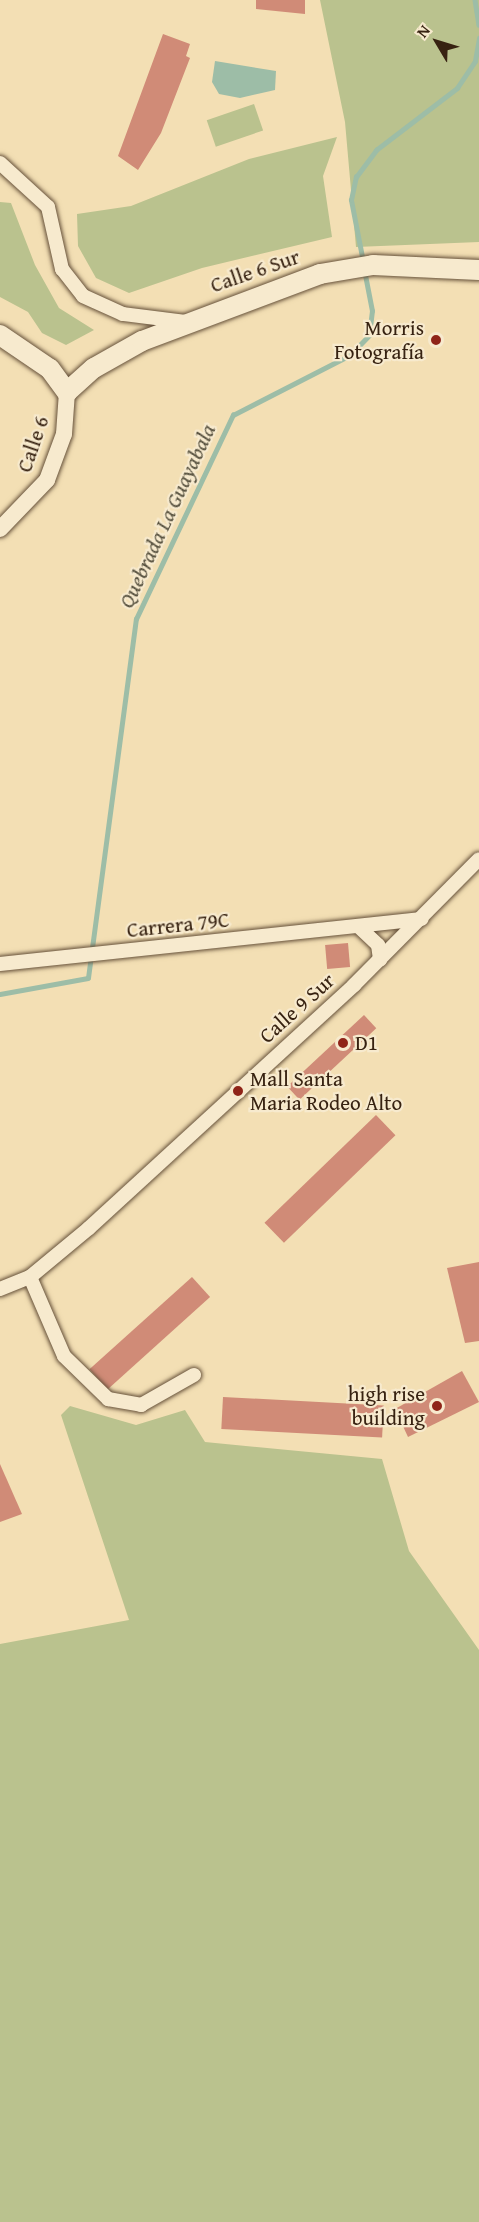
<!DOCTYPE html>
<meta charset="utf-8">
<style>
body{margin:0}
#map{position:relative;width:479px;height:2222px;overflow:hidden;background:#f3dfb4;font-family:"Gentium Book Plus",serif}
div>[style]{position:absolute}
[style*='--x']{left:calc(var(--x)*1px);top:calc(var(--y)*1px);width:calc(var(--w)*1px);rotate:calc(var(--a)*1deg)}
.green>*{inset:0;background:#bac28e;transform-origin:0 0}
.water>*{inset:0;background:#9dbda7}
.stream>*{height:4.5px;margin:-2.25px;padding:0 2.25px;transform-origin:2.25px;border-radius:2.25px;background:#9dbda7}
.building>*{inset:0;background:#d08b77;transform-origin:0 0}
.roads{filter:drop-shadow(0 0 2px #66513a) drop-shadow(0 0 2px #66513a)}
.minor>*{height:14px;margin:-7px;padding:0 7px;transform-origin:7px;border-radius:7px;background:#f7eace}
.tertiary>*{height:16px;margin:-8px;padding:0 8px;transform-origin:8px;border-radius:8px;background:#f7eace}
.secondary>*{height:20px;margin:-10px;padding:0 10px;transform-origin:10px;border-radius:10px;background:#f7eace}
.dots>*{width:16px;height:16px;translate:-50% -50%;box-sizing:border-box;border:3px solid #f7eace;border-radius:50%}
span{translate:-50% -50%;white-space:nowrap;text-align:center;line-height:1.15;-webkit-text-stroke:4.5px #f7eace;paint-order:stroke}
.street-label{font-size:21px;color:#372211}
.poi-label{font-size:21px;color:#372211}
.right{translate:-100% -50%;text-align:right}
.left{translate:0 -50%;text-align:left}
.water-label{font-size:22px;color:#56503e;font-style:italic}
.north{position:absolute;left:407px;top:12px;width:60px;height:60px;-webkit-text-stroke:4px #f7eace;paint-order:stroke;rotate:308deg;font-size:16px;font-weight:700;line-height:24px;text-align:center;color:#372211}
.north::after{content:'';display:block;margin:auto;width:21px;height:27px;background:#372211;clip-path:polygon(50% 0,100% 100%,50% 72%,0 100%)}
</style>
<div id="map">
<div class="green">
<i style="clip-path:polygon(320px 0,479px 0,479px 242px,356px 247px,345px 122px)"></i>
<i style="left:254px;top:104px;width:28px;height:50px;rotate:71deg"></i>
<i style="clip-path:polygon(337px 137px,323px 176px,332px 237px,202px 268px,129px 293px,96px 278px,78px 246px,77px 214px,131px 206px,249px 159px)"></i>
<i style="clip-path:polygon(0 202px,11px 203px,35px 265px,59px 308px,94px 330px,66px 345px,42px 333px,28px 312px,0 297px)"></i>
<i style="clip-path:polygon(70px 1406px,136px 1425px,185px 1410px,205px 1442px,382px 1459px,409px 1551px,479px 1650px,479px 2222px,0 2222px,0 1644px,129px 1620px,61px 1415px)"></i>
</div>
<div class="water">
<i style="clip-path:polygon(215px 61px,276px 71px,275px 90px,240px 98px,219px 94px,212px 82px)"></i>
</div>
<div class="stream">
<i style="--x:475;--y:0;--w:25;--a:81"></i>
<i style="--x:363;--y:262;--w:63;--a:-101"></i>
<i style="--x:351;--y:200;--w:24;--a:-78"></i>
<i style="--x:356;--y:177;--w:34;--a:-53"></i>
<i style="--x:376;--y:150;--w:102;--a:-37.4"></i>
<i style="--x:457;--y:88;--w:32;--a:-56"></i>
<i style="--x:475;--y:61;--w:23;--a:-80"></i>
<i style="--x:0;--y:994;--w:89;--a:-10.3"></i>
<i style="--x:88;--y:978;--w:362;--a:-82.4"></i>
<i style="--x:136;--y:619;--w:226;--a:-64.6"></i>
<i style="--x:233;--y:415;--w:131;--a:-27.1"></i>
<i style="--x:350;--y:355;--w:28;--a:-46"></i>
<i style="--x:369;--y:335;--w:24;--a:-83"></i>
<i style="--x:372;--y:311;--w:42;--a:-101"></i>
</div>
<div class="building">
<i style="clip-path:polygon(256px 0,305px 0,305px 14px,256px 9px)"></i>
<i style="clip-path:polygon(163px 34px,190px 44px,186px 56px,190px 58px,161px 133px,138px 170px,118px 156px)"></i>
<i style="left:348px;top:943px;width:24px;height:23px;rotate:85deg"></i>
<i style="left:364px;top:1015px;width:18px;height:105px;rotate:47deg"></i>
<i style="left:376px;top:1115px;width:28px;height:155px;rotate:46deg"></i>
<i style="clip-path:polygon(479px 1262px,479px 1341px,465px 1343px,447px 1268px)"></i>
<i style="left:192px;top:1277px;width:27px;height:138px;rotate:48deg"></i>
<i style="clip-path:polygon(462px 1371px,479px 1402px,408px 1437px,395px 1409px)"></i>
<i style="left:223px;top:1397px;width:161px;height:32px;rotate:3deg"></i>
<i style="clip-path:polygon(0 1464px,22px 1514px,0 1522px)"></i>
</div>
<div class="roads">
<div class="minor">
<i style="--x:0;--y:163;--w:65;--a:42.5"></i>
<i style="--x:48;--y:207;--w:64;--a:77.3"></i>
<i style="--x:62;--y:269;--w:34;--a:52"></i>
<i style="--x:83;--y:296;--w:44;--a:24.2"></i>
<i style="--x:123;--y:314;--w:64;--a:7.2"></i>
<i style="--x:360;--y:928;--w:25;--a:43"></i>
<i style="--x:378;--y:945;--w:15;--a:82"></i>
<i style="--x:0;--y:964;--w:424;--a:-6.1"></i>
<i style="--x:30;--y:1277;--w:86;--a:66.7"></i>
<i style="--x:64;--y:1356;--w:62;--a:44.3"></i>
<i style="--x:108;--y:1399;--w:34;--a:10"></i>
<i style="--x:141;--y:1405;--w:61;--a:-29.5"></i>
<i style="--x:0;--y:1289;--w:32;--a:-22"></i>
<i style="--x:30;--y:1277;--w:77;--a:-39.7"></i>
<i style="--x:89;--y:1228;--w:360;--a:-42.5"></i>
<i style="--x:354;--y:985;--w:177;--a:-45.2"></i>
</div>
<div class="tertiary">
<i style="--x:0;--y:529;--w:68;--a:-46.2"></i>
<i style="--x:47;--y:480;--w:49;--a:-69.7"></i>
<i style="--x:64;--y:434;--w:42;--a:-85.9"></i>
</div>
<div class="secondary">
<i style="--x:0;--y:335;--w:60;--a:34.2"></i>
<i style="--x:50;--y:369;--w:29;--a:54"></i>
<i style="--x:67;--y:392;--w:36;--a:-42"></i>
<i style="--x:94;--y:368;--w:55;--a:-29.4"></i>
<i style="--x:142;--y:341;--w:190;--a:-20.6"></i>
<i style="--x:320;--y:274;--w:54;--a:-9.6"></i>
<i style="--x:373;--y:265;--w:106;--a:2.7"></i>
</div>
</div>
<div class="dots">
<i style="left:436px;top:340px;background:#8f2418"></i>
<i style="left:343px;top:1043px;background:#8f2418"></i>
<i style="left:238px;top:1091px;background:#8f2418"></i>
<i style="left:437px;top:1406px;background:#8f2418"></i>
</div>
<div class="street-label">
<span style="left:255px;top:271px;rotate:-19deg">Calle 6 Sur</span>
<span style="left:33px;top:444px;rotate:-71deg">Calle 6</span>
<span style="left:178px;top:925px;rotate:-6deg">Carrera 79C</span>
<span style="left:297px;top:1008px;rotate:-42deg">Calle 9 Sur</span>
</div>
<div class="poi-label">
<span class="right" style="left:424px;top:340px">Morris<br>Fotografía</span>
<span class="left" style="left:355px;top:1043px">D1</span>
<span class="left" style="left:250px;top:1091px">Mall Santa<br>Maria Rodeo Alto</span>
<span class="right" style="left:425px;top:1406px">high rise<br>building</span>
</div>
<div class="water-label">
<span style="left:167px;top:516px;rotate:-65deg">Quebrada La Guayabala</span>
</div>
<div class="north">N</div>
</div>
